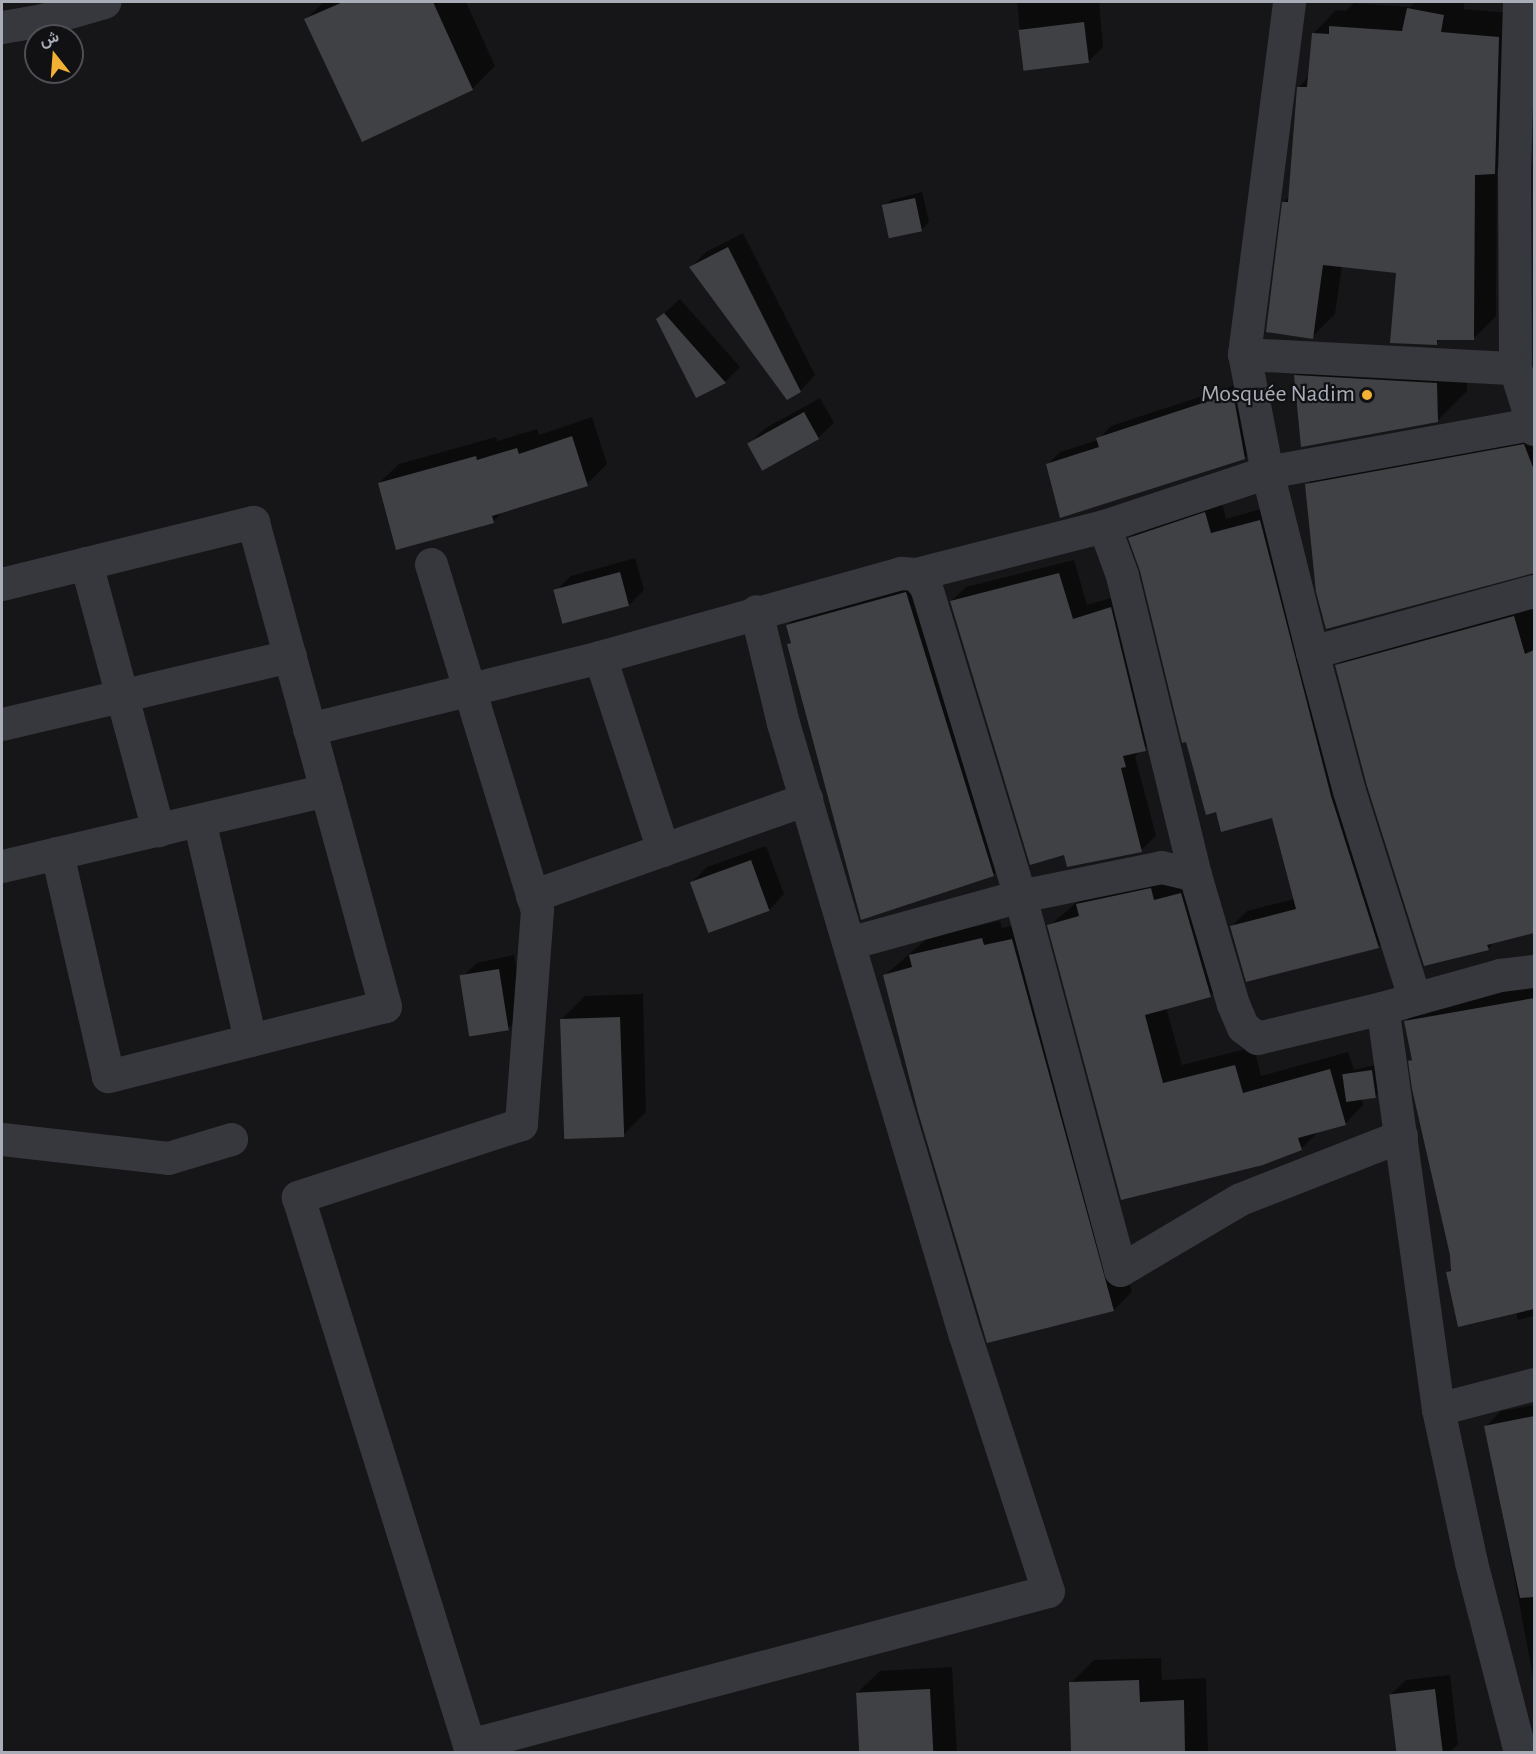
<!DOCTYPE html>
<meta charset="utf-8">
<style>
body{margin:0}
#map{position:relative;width:1536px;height:1754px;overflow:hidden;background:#161618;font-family:"Alegreya Sans",Vazirmatn,sans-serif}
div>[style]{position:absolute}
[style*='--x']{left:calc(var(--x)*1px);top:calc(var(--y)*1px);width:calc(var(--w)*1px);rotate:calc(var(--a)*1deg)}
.shadow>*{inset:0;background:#0007}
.building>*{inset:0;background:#404145;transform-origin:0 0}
.minor>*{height:33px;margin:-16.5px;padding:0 16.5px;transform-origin:16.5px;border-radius:16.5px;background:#37383d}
.dots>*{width:16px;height:16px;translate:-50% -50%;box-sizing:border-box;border:3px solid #111113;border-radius:50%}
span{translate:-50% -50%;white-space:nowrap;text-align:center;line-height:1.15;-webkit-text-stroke:4.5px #111113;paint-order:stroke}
.poi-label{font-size:24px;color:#a8adb8}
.right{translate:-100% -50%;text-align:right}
.frame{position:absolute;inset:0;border:3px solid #a8adb8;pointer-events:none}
.north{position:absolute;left:24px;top:24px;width:60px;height:60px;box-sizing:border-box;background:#111113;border:2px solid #4d4f55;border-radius:50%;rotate:343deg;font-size:16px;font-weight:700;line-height:24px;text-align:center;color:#a8adb8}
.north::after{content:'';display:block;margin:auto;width:21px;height:27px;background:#f2b134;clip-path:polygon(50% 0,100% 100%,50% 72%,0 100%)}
</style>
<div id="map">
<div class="shadow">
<i style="clip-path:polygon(324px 2px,466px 2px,495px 66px,472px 89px,362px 140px,306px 19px)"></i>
<i style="clip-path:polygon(1017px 2px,1099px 2px,1103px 47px,1088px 62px,1024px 68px)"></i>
<i style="clip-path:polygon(1415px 2px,1465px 2px,1463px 9px,1522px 14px,1518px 149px,1497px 170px,1496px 316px,1473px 339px,1441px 338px,1436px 344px,1398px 272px,1342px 265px,1335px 314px,1312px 337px,1284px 202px,1290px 196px,1299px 87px,1309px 76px,1313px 34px,1336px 10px,1346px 11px,1354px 3px,1410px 7px)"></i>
<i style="clip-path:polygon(922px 192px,929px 222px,922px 229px,884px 207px,891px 200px)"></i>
<i style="clip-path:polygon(743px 233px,815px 375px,800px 391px,691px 267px,706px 252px)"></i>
<i style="clip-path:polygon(680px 299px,740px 367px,725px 382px,697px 396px,658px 319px)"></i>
<i style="clip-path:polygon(1325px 346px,1467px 353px,1467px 391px,1437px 421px,1295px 376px)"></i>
<i style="clip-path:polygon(1245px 382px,1257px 445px,1245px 458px,1047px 465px,1060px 452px,1098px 440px,1111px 426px)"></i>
<i style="clip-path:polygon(820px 398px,834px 423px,818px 438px,749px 444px,764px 429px)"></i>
<i style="clip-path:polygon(592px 417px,607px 464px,587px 484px,504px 511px,493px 521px,379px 483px,399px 464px,496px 437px,497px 441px,537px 429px,539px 435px)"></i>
<i style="clip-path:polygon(1534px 428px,1534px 573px,1307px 485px,1325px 466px)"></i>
<i style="clip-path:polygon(1221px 498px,1226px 519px,1275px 505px,1394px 932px,1378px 947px,1231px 927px,1247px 911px,1294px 899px,1273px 817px,1142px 570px,1130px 538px,1145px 523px)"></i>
<i style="clip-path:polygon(635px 558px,644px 590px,629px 605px,556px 591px,571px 576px)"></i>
<i style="clip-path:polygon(1074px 560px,1087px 605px,1125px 594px,1159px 736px,1135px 756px,1156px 836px,1141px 850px,1065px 853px,951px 601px,966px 587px)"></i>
<i style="clip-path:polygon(922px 577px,1010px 858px,993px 875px,788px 645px,792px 641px,788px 625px,804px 609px)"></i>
<i style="clip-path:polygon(1530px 601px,1534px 617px,1534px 931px,1495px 941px,1488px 949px,1337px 666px,1353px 650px)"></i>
<i style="clip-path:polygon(766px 846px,784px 894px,769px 910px,692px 882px,707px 867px)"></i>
<i style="clip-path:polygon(1199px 875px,1229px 977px,1211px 995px,1166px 1007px,1182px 1065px,1254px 1047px,1261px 1076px,1348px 1052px,1354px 1070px,1379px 1064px,1382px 1089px,1375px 1097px,1362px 1100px,1363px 1105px,1345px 1124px,1319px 1131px,1301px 1149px,1122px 1198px,1049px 926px,1096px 886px)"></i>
<i style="clip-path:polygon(1000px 921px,1002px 928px,1030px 922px,1132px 1292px,1114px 1310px,885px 975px,929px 937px)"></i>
<i style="clip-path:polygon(514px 955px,524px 1013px,509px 1028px,461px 978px,477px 963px)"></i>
<i style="clip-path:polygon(1534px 984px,1534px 1316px,1518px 1320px,1516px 1312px,1447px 1273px,1452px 1268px,1451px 1255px,1410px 1061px,1413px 1058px,1405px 1022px,1424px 1004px)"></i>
<i style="clip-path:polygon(643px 994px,646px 1112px,623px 1135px,562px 1019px,585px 996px)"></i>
<i style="clip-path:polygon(1534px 1405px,1534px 1682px,1486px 1426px,1501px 1411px)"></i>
<i style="clip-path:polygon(1161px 1658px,1162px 1680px,1206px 1678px,1208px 1752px,1073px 1752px,1071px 1683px,1094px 1660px)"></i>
<i style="clip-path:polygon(952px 1667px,957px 1752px,861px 1752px,857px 1693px,880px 1671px)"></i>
<i style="clip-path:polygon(1450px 1675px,1458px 1744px,1450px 1752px,1398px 1752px,1390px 1695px,1406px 1680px)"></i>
</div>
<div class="building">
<i style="clip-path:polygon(343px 2px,433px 2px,473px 90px,362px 142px,304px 19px)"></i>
<i style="clip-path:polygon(1407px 8px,1444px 15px,1441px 32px,1499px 37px,1495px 174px,1475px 175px,1474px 340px,1437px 340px,1437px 345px,1390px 343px,1396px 273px,1323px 265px,1313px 339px,1266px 332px,1282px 202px,1288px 202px,1297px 87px,1307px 87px,1312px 33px,1329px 34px,1329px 26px,1402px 31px)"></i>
<i style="left:1084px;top:22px;width:41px;height:66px;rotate:83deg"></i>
<i style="left:915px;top:198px;width:34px;height:34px;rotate:78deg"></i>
<i style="clip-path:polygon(728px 247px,801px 392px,787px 400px,689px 267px)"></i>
<i style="clip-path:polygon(664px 313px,726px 383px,696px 398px,656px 319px)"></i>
<i style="clip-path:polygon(1294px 375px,1437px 383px,1438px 422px,1301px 447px)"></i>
<i style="clip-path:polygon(1233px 393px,1245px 459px,1060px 518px,1046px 464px,1099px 447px,1096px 438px)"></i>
<i style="left:804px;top:412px;width:31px;height:65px;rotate:61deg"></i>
<i style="clip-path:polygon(572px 436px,588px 486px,492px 516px,494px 523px,396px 550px,378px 483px,476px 456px,477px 460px,517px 448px,519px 454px)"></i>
<i style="clip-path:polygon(1524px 444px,1534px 470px,1534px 573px,1326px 629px,1316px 592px,1305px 484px)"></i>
<i style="clip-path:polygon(1205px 512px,1211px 533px,1260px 520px,1331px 796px,1379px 948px,1246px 982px,1230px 926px,1296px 909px,1272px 818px,1221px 832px,1216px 812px,1206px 815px,1186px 742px,1182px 743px,1140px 571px,1128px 538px)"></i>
<i style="left:620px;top:572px;width:35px;height:69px;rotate:75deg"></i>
<i style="clip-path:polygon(1059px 573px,1073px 619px,1111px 607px,1146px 751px,1123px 756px,1126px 767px,1121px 768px,1142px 852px,1067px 867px,1064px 855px,1030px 865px,950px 601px)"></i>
<i style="clip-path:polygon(906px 592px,994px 876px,861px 920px,787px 644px,791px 643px,786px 625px)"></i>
<i style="clip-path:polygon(1514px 616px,1525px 654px,1534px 650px,1534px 933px,1487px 945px,1489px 950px,1424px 966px,1367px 786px,1335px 665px)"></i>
<i style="left:751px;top:860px;width:54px;height:65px;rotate:70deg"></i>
<i style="clip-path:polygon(1151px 888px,1154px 900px,1181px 893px,1211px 997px,1145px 1015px,1163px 1083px,1235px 1065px,1243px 1093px,1330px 1069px,1346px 1125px,1298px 1138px,1302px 1150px,1263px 1165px,1121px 1200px,1047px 925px,1079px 916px,1076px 904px)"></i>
<i style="clip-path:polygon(982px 938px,984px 945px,1012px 939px,1114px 1311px,987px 1343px,918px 1112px,883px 975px,912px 967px,909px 955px)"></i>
<i style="left:499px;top:969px;width:62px;height:40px;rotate:81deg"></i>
<i style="clip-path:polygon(1534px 998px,1534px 1309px,1458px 1327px,1446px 1272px,1451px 1271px,1450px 1255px,1412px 1089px,1408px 1061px,1412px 1060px,1404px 1021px)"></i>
<i style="left:620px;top:1017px;width:120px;height:60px;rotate:88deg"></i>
<i style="left:1372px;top:1070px;width:28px;height:30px;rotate:82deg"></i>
<i style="clip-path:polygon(1534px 1416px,1534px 1597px,1520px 1598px,1484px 1426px)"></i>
<i style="clip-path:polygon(1139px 1680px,1140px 1702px,1184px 1700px,1185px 1752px,1071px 1752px,1069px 1682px)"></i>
<i style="left:930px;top:1689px;width:63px;height:74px;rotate:87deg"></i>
<i style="left:1435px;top:1689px;width:64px;height:46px;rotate:83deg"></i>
</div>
<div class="minor">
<i style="--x:1519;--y:2;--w:169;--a:91.7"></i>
<i style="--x:1514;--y:171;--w:197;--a:89.7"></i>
<i style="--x:1515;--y:368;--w:64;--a:72.7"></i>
<i style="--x:2;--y:27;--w:41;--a:-9.9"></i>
<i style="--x:42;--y:20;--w:65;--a:-16.2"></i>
<i style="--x:1244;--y:354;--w:355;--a:-82.7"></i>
<i style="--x:86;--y:563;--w:277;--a:74.9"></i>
<i style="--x:431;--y:564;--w:362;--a:73"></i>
<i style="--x:537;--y:910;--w:215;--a:94.3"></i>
<i style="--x:521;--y:1124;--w:235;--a:161.9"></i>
<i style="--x:298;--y:1197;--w:574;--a:72.67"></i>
<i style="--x:469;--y:1745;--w:599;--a:-14.89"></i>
<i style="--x:1048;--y:1591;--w:268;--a:-108"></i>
<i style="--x:965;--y:1336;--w:284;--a:-106.6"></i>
<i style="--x:884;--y:1064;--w:356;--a:-106.5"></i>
<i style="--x:783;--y:723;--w:115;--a:-103.6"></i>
<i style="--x:916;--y:574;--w:16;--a:52"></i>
<i style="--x:926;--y:587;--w:323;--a:73.1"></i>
<i style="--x:1020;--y:896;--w:387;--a:75"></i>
<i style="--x:1120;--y:1270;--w:139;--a:-30.6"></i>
<i style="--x:1240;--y:1199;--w:173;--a:-21.4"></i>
<i style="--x:2;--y:584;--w:259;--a:-13.9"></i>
<i style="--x:253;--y:522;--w:502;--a:74.74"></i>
<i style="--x:385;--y:1006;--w:286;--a:165.8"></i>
<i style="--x:108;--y:1076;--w:229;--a:-102.9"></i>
<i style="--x:1312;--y:652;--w:230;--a:-15.4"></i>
<i style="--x:600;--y:657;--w:203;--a:71.9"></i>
<i style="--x:2;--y:724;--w:296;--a:-13.3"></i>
<i style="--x:309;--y:729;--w:300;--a:-13.9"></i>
<i style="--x:600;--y:657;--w:313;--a:-15.6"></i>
<i style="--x:901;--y:573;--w:15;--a:4"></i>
<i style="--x:916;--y:574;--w:194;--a:-14.3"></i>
<i style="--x:199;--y:820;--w:226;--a:76.9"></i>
<i style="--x:2;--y:866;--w:333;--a:-13.2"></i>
<i style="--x:1195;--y:875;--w:309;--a:-103.7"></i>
<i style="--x:1122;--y:575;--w:52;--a:-110.2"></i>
<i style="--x:1104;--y:526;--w:172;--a:-18.3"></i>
<i style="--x:1267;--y:472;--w:269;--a:-10.3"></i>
<i style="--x:532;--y:896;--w:291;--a:-19.5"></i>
<i style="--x:849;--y:943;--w:177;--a:-15.4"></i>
<i style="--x:1020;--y:896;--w:144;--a:-11.6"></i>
<i style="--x:1161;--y:867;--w:35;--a:13"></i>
<i style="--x:1195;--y:875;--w:134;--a:73.6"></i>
<i style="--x:1233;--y:1004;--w:25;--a:67"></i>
<i style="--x:1243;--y:1027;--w:18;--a:38"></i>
<i style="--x:1257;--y:1038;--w:129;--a:-13.5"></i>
<i style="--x:1414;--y:997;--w:216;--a:-107.5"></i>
<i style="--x:1349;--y:791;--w:144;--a:-104.9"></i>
<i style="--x:1312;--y:652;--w:186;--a:-104"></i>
<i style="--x:1267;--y:472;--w:120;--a:-101"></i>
<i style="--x:1244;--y:354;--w:271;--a:3"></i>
<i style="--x:2;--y:1139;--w:167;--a:6.5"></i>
<i style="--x:168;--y:1158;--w:66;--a:-16.8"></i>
<i style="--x:1438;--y:1409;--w:99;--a:-14.6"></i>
<i style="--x:1520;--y:1752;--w:196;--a:-104.5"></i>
<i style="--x:1471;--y:1562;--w:157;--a:-102.2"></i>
<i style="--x:1438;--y:1409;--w:405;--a:-97.9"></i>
<i style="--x:1382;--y:1008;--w:123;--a:-15.6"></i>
<i style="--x:1500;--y:975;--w:34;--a:-7"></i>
</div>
<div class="dots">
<i style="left:1367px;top:395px;background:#f2b134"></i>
</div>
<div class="poi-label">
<span class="right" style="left:1355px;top:395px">Mosquée Nadim</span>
</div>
<div class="frame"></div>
<div class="north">ش</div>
</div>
